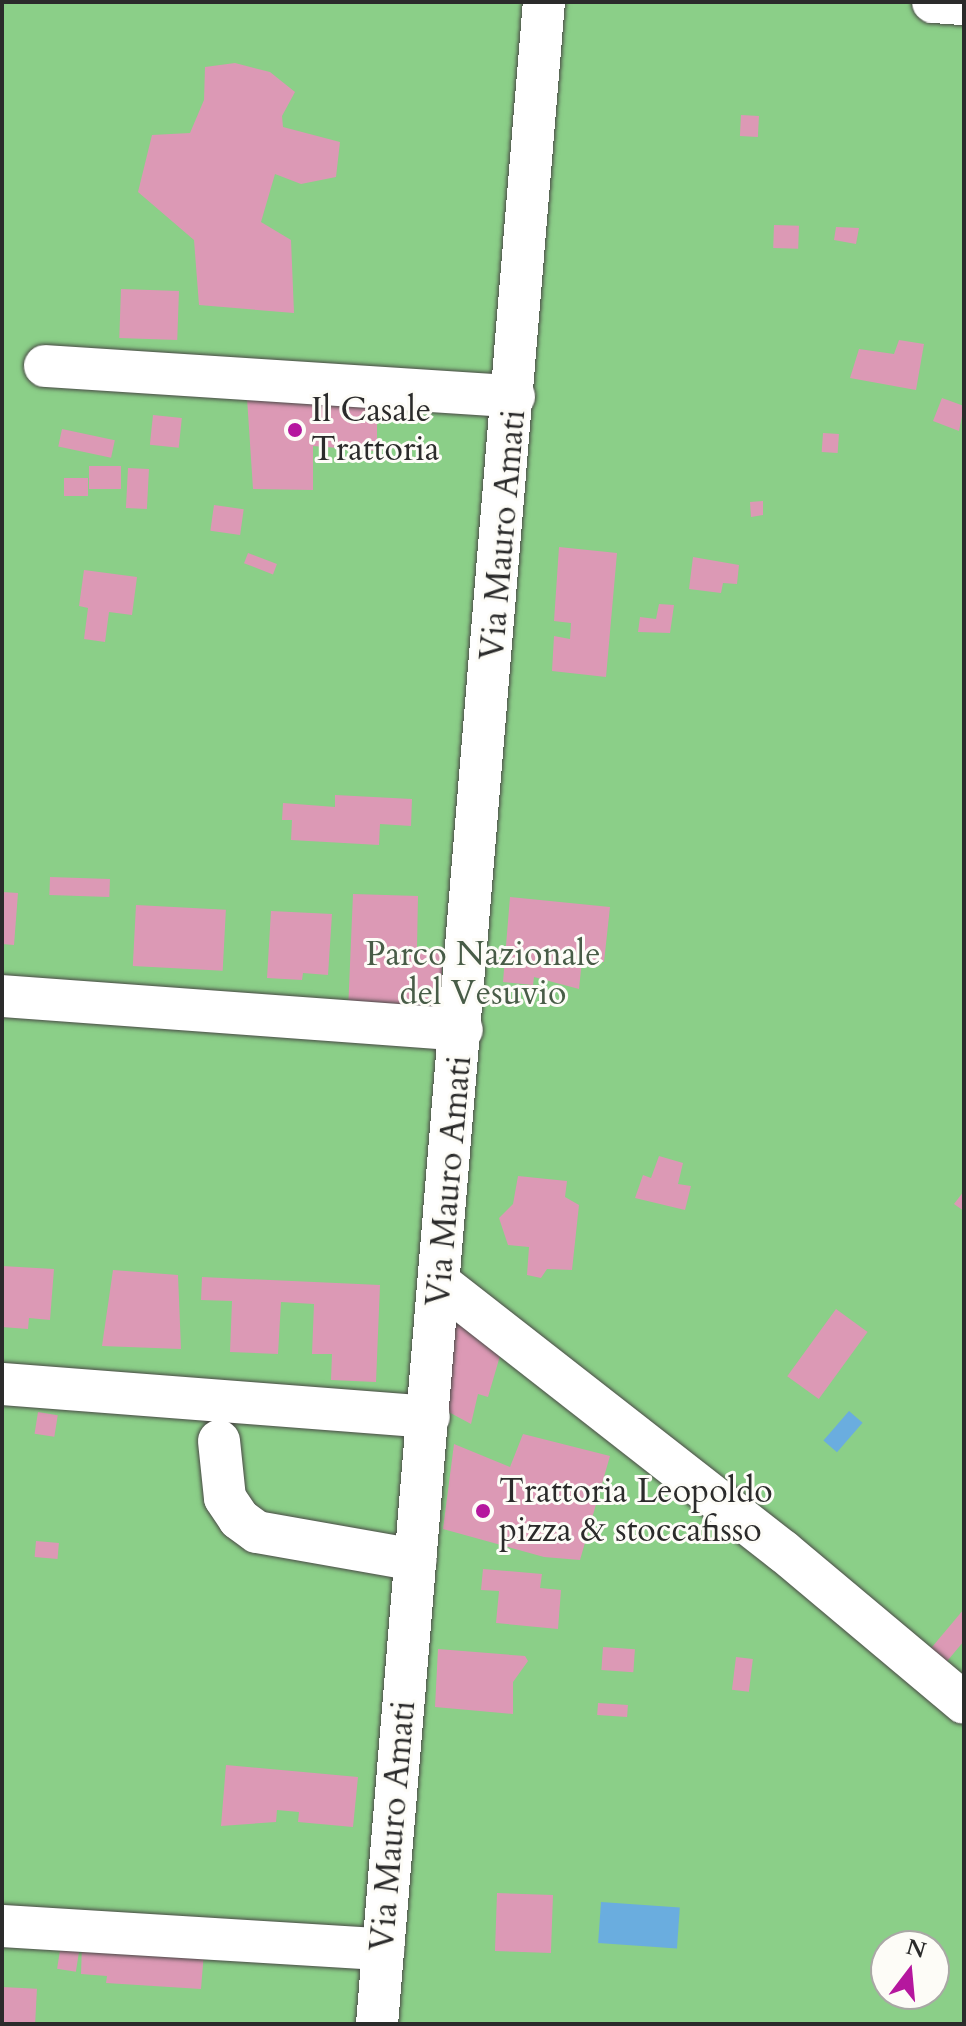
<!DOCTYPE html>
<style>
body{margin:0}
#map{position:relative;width:966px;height:2026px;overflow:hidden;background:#f6edda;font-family:Cardo,serif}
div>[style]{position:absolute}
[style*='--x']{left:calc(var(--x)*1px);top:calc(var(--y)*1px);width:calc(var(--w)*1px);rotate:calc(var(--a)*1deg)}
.green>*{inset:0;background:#8bcf88}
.water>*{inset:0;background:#6aaddf;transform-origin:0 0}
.building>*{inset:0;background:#dc99b5;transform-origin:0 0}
.roads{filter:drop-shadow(0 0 2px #494845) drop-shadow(0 0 2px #494845)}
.minor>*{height:42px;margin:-21px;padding:0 21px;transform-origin:21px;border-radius:21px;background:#fff}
.dots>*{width:22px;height:22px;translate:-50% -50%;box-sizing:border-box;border:4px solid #fdfcf7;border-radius:50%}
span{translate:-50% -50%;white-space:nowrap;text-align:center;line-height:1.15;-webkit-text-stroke:6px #fdfcf7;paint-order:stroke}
.poi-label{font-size:34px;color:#2b2b2b}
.left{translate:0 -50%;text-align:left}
.street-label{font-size:34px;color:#2b2b2b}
.park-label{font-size:34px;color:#485c47}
.frame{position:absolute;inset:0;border:4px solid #2b2b2b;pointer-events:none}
.north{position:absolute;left:870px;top:1930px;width:80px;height:80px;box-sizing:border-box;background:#fdfcf7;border:2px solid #a9a8a5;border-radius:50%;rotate:16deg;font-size:22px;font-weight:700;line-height:32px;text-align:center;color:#2b2b2b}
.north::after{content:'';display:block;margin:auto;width:28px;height:36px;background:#b5179e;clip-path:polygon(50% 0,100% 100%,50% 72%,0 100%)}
</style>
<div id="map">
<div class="green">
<i style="clip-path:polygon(evenodd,2px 2px,964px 2px,964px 2024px,2px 2024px,2px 2px,886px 1946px,934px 1946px,934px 1994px,886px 1994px,886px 1946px)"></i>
</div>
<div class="water">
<i style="left:849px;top:1411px;width:18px;height:39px;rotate:41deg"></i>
<i style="left:601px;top:1902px;width:79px;height:41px;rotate:4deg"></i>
</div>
<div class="building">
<i style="clip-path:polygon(235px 63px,270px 72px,295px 92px,282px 116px,283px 127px,340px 142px,336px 177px,301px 184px,275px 174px,261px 222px,291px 240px,294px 313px,199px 305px,194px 240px,138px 192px,152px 135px,190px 133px,204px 100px,205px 67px)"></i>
<i style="left:741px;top:115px;width:18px;height:21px;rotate:3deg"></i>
<i style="left:774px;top:225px;width:25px;height:23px;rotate:2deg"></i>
<i style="clip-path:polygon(836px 227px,859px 228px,856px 244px,834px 240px)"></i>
<i style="left:121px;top:289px;width:58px;height:49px;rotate:2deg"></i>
<i style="clip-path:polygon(899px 340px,924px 344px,916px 390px,850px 378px,859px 349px,894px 354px)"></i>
<i style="clip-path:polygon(247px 398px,377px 403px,377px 451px,313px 446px,313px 490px,253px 489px)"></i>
<i style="clip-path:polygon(942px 398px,964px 406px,959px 431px,933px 421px)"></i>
<i style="left:153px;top:415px;width:29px;height:30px;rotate:6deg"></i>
<i style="left:62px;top:429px;width:54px;height:18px;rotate:12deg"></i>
<i style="left:823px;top:433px;width:16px;height:19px;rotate:4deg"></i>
<i style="left:89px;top:466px;width:32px;height:23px"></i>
<i style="left:128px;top:468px;width:21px;height:40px;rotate:3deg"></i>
<i style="left:64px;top:478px;width:24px;height:18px"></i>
<i style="clip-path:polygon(763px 501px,763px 515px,751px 517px,750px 502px)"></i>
<i style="left:214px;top:505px;width:30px;height:26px;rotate:8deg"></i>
<i style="clip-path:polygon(559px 547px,617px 553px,606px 677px,552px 671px,554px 636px,570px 639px,571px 623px,554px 621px)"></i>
<i style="left:248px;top:553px;width:31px;height:11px;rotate:21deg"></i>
<i style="clip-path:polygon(693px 557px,739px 565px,737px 584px,723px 583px,721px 593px,689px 589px)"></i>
<i style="clip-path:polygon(84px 570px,137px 577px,132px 615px,109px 612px,105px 642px,84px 639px,88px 608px,79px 606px)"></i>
<i style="clip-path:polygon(659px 604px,674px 605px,670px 633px,638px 632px,640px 617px,656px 619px)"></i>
<i style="clip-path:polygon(335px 795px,412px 799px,411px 826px,380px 824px,379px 845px,291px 840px,292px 820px,282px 820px,283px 803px,335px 807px)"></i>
<i style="left:50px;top:877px;width:60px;height:18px;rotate:2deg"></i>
<i style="clip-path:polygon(2px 892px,18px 893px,14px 945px,2px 944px)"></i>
<i style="clip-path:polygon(353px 894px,418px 896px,417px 948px,443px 949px,440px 1015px,348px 1011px)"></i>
<i style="clip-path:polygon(510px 897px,610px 907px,604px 962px,582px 960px,579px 989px,534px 977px,533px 985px,503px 982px)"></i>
<i style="left:136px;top:905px;width:90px;height:61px;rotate:3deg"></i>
<i style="clip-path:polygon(271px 911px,332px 914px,328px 975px,303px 973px,302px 980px,267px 978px)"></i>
<i style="clip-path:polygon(659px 1156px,683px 1163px,678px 1184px,691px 1186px,685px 1210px,635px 1198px,643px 1175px,651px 1178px)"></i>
<i style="clip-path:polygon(518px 1176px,567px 1181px,565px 1197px,579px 1205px,572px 1270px,547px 1269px,541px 1278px,527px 1275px,529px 1247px,508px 1245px,499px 1218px,513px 1204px)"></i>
<i style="clip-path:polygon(964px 1191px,964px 1211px,954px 1204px)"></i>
<i style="clip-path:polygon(2px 1266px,54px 1269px,50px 1320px,29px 1318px,28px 1329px,2px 1327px)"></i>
<i style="clip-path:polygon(113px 1270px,178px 1275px,181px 1349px,102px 1346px)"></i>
<i style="clip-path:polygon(202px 1277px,380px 1285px,376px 1382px,331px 1380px,332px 1354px,312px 1354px,314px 1304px,281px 1302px,278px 1354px,230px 1352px,232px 1301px,201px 1300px)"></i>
<i style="left:836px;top:1309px;width:39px;height:83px;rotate:36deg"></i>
<i style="clip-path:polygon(450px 1319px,502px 1349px,488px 1397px,478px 1394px,471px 1424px,443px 1409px)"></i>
<i style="left:38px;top:1412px;width:20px;height:22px;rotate:9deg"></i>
<i style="clip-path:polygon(523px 1434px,610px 1456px,580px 1560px,544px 1557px,443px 1529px,454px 1444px,510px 1467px)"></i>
<i style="left:36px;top:1541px;width:23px;height:16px;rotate:5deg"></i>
<i style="clip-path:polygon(483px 1569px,542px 1574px,540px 1588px,561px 1590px,558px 1629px,496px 1623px,499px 1591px,481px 1590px)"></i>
<i style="clip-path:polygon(964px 1609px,964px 1641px,943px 1666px,927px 1653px)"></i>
<i style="left:603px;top:1647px;width:32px;height:23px;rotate:4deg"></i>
<i style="clip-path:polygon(438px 1649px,525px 1656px,528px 1661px,513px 1682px,513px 1714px,435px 1707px)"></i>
<i style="left:736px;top:1657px;width:17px;height:33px;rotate:7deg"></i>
<i style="left:598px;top:1703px;width:30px;height:12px;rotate:4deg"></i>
<i style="clip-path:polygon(226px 1765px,358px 1777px,353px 1827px,298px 1822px,299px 1812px,277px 1810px,276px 1822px,221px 1826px)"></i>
<i style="left:497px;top:1893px;width:56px;height:58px;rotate:2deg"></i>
<i style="left:61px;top:1944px;width:19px;height:25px;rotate:9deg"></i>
<i style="clip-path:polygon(82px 1944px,204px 1952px,201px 1989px,106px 1983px,107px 1976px,81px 1974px)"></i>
<i style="left:2px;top:1987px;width:35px;height:37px;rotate:3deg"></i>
</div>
<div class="roads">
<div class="minor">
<i style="--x:933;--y:2;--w:31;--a:4"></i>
<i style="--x:45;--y:366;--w:470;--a:3.7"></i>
<i style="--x:2;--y:996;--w:461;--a:4.2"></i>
<i style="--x:441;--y:1284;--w:434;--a:38"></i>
<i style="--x:783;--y:1551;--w:236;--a:40"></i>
<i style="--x:2;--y:1384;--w:428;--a:4.4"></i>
<i style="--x:219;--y:1441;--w:57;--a:84"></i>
<i style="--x:225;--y:1498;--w:25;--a:56"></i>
<i style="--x:239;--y:1519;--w:22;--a:36"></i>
<i style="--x:257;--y:1532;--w:161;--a:10"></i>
<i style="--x:2;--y:1926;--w:382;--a:3.5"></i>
<i style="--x:377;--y:2024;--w:2029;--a:-85.28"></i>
</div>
</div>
<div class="dots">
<i style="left:295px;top:430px;background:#b5179e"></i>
<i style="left:483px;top:1511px;background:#b5179e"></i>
</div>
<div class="poi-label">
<span class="left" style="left:311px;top:430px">Il Casale<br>Trattoria</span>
<span class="left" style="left:499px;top:1511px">Trattoria Leopoldo<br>pizza &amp; stoccafisso</span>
</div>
<div class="street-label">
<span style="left:503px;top:535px;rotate:-85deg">Via Mauro Amati</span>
<span style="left:449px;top:1181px;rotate:-85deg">Via Mauro Amati</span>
<span style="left:393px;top:1826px;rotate:-85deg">Via Mauro Amati</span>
</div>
<div class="park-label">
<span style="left:483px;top:974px">Parco Nazionale<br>del Vesuvio</span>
</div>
<div class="frame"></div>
<div class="north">N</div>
</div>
